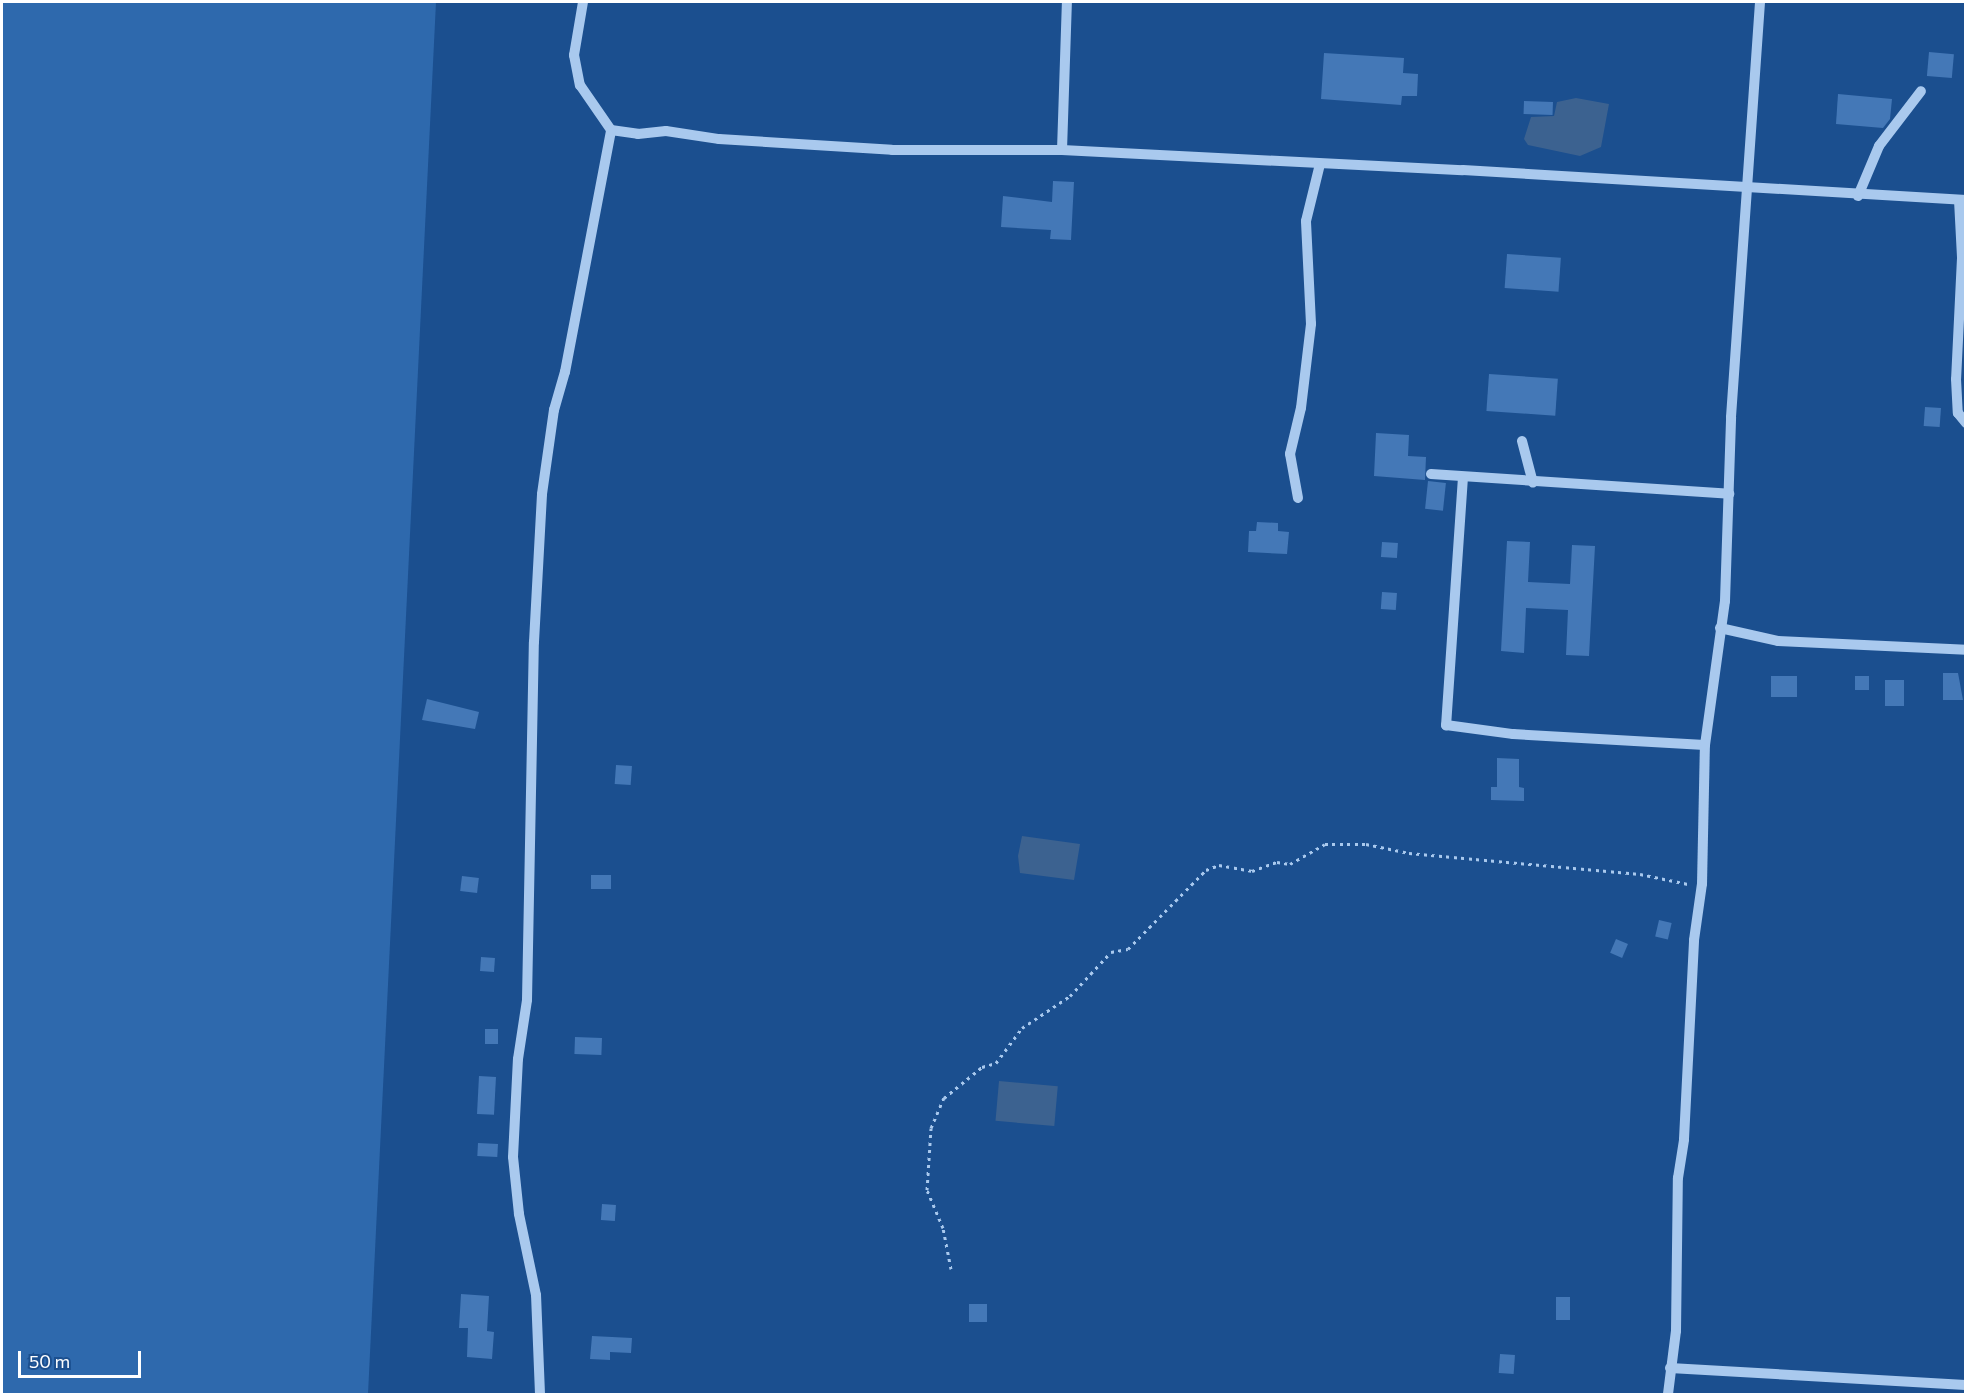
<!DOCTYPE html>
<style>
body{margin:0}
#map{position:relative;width:1967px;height:1396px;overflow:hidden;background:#1b4f8f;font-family:Commissioner,sans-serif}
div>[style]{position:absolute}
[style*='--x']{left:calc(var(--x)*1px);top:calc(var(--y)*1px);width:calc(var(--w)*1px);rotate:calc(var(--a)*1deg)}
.green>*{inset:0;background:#2e69ad}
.water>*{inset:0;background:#3c6290;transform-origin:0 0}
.building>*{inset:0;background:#4478b7;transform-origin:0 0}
.path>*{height:3px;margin-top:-1.5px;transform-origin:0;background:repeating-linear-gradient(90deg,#a9c9ee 0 3px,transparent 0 7.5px)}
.minor>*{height:10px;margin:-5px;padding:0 5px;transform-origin:5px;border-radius:5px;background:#a9c9ee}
span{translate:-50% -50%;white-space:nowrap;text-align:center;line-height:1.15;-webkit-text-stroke:5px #1b4f8f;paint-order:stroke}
.frame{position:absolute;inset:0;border:3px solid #fff;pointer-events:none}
.scale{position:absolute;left:18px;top:1351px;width:123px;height:27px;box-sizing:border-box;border:3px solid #fff;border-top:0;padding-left:8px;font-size:18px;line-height:21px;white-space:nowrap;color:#fff;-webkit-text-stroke:4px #1b4f8f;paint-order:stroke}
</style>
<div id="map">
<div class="green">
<i style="clip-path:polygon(2px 2px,436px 2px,368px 1394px,2px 1394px)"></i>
</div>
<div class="water">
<i style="clip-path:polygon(1576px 98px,1609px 104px,1601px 147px,1580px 156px,1528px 145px,1524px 139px,1531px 117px,1554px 116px,1557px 102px)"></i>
<i style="clip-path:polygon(1022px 836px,1080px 844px,1074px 880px,1020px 873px,1018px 856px)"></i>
<i style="left:999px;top:1081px;width:59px;height:40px;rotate:5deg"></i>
</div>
<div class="building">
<i style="left:1929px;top:52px;width:25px;height:24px;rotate:5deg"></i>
<i style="clip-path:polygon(1324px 53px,1404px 58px,1403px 73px,1418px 74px,1417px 96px,1402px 96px,1401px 105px,1321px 99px)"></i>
<i style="clip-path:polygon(1838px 94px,1892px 99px,1890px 119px,1883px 128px,1836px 124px)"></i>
<i style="left:1524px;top:101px;width:29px;height:13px;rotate:2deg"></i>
<i style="clip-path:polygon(1053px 181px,1074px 182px,1071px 240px,1050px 239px,1051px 230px,1001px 227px,1003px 196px,1052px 202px)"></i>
<i style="left:1507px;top:254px;width:54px;height:34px;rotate:4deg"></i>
<i style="left:1489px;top:374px;width:69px;height:37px;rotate:4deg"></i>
<i style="left:1925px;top:407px;width:16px;height:19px;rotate:4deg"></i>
<i style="clip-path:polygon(1376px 433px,1409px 435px,1408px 456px,1426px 457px,1425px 480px,1374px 476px)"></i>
<i style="left:1428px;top:481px;width:18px;height:28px;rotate:6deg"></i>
<i style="clip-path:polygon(1257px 522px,1278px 523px,1278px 531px,1289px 532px,1287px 554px,1248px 552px,1249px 531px,1256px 531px)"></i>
<i style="clip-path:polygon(1507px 541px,1530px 542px,1528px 582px,1570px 584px,1572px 545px,1595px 546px,1589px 656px,1566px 655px,1568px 610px,1526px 608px,1524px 653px,1501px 651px)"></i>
<i style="left:1382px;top:542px;width:16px;height:15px;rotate:4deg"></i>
<i style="left:1382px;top:592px;width:15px;height:17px;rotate:4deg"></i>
<i style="clip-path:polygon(1943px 673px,1958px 673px,1963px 700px,1943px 700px)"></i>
<i style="left:1797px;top:676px;width:21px;height:26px;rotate:90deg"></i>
<i style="left:1855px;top:676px;width:14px;height:14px"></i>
<i style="left:1885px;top:680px;width:19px;height:26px"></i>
<i style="clip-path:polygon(427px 699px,479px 712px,475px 729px,422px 720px)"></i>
<i style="clip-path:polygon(1497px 758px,1519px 759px,1519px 787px,1524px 788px,1524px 801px,1491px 800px,1491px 787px,1497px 787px)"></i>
<i style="left:616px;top:765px;width:16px;height:19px;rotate:4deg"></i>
<i style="left:591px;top:875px;width:20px;height:14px"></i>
<i style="left:462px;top:876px;width:17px;height:15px;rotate:7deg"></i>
<i style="left:1659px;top:920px;width:13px;height:17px;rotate:13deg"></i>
<i style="left:1616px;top:939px;width:13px;height:15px;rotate:23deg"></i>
<i style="left:481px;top:957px;width:14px;height:14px;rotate:4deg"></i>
<i style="left:485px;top:1029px;width:13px;height:15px"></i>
<i style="left:575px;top:1037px;width:27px;height:17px;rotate:2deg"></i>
<i style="left:479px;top:1076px;width:17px;height:38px;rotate:3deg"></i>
<i style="left:478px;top:1143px;width:20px;height:13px;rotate:3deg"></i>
<i style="left:602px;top:1204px;width:14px;height:16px;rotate:4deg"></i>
<i style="clip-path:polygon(461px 1294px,489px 1296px,487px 1331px,494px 1332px,492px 1359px,467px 1357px,468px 1328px,459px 1328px)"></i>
<i style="left:1556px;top:1297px;width:14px;height:23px"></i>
<i style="left:969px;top:1304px;width:18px;height:18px"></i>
<i style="clip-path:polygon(592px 1336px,632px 1338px,631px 1353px,610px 1352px,610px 1360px,590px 1359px)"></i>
<i style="left:1500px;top:1354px;width:15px;height:19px;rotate:4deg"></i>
</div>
<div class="path">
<i style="--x:951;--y:1269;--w:42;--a:-101"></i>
<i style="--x:943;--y:1228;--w:41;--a:-112.8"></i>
<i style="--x:927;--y:1190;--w:62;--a:-86.3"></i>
<i style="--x:931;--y:1128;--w:33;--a:-67"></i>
<i style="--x:944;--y:1098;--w:49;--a:-39.2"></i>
<i style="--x:982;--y:1067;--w:15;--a:-16"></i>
<i style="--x:996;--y:1063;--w:44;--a:-53.4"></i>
<i style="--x:1022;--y:1028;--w:58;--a:-33.7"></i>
<i style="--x:1070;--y:996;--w:60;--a:-47"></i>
<i style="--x:1111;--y:952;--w:17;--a:-10"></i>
<i style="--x:1128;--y:949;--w:111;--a:-45.4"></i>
<i style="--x:1206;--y:870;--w:14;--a:-21"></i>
<i style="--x:1219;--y:865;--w:34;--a:10"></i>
<i style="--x:1252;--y:871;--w:27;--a:-20"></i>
<i style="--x:1277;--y:862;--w:13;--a:9"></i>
<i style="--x:1290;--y:864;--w:40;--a:-29.7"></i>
<i style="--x:1325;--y:844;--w:41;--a:0"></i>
<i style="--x:1366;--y:844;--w:44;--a:11.8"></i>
<i style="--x:1409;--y:853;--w:232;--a:5.2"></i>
<i style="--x:1640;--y:874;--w:49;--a:11.8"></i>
</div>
<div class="minor">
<i style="--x:583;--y:2;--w:54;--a:99.6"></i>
<i style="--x:574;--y:55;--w:31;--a:79"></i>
<i style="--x:580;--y:85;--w:55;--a:55.4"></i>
<i style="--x:611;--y:130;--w:27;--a:8"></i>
<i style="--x:638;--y:134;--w:28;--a:-6"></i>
<i style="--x:666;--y:131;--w:54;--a:8.6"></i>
<i style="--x:719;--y:139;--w:173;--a:3.6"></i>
<i style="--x:892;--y:150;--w:170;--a:0"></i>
<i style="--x:1062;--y:150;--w:401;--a:2.9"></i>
<i style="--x:1463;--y:170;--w:504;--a:3.41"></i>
<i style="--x:1062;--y:150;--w:148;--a:-88.1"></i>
<i style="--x:1858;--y:196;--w:54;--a:-67.2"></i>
<i style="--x:1879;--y:146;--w:69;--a:-52.6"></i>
<i style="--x:1959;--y:200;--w:58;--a:87"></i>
<i style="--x:1962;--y:258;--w:121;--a:92.8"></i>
<i style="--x:1956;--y:379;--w:34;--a:87"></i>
<i style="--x:1958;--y:413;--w:13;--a:51"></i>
<i style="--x:1522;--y:441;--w:43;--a:75.3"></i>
<i style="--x:1431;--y:474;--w:299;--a:3.8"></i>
<i style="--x:1463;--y:477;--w:249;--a:93.9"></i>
<i style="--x:1446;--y:725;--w:68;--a:7.7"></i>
<i style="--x:1513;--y:734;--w:192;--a:3.3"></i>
<i style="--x:1298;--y:498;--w:45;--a:-100.3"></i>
<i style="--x:1290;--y:454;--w:47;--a:-76.6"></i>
<i style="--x:1301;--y:408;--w:85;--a:-83.2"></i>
<i style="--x:1311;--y:324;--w:103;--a:-92.8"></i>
<i style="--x:1306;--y:221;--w:59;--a:-76.2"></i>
<i style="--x:1720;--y:628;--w:59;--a:12.6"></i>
<i style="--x:1778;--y:641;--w:188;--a:2.7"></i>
<i style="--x:1670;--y:1368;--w:296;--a:3.3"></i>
<i style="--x:540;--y:1394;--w:99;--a:-92.3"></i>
<i style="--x:536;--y:1295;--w:83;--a:-101.9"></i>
<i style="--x:519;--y:1214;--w:57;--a:-96"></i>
<i style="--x:513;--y:1157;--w:98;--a:-87.1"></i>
<i style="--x:518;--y:1059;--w:60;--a:-81.3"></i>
<i style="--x:527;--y:1000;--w:358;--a:-88.9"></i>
<i style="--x:534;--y:642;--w:148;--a:-86.9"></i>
<i style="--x:542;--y:494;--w:85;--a:-81.9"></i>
<i style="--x:554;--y:410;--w:40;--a:-74"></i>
<i style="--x:565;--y:372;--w:246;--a:-79.2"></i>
<i style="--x:1668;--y:1394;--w:64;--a:-82.8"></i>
<i style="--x:1676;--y:1331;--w:153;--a:-89.3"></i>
<i style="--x:1678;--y:1178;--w:39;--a:-81"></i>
<i style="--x:1684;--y:1139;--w:199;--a:-87.1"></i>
<i style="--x:1694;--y:940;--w:57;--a:-81.9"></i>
<i style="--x:1702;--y:884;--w:139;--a:-88.8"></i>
<i style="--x:1705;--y:745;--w:145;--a:-82.1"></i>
<i style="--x:1725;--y:601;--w:184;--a:-88.1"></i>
<i style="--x:1731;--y:417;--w:416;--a:-86"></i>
</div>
<div class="frame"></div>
<div class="scale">50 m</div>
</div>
